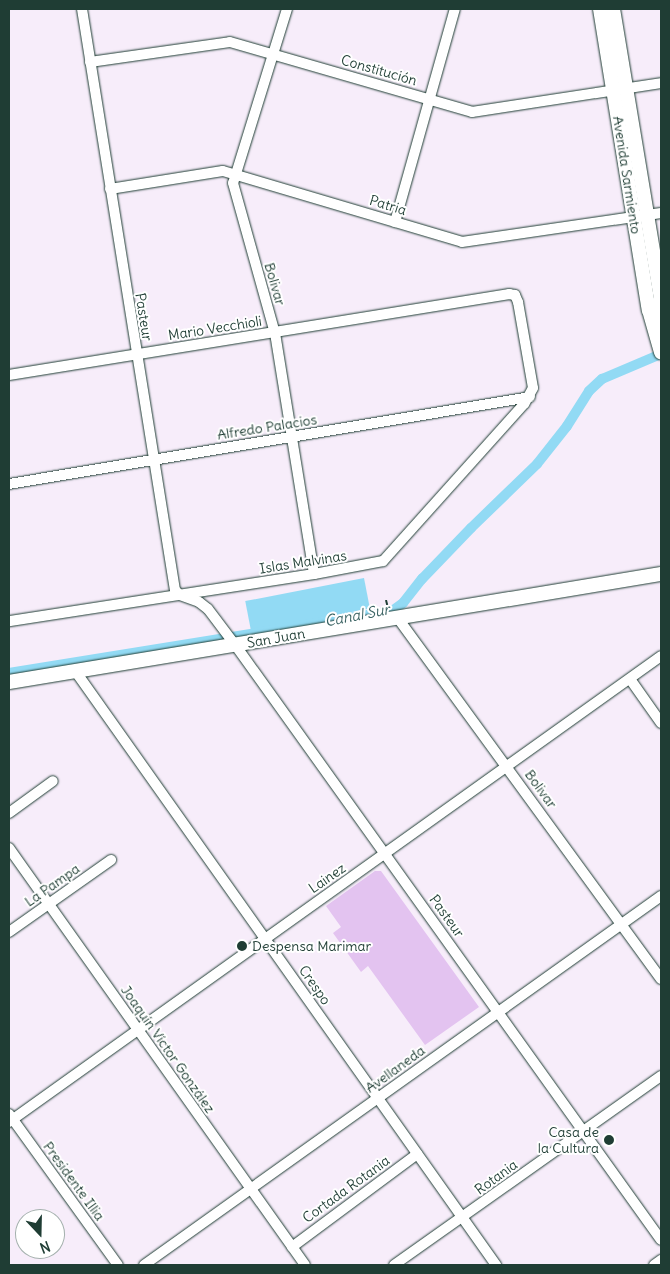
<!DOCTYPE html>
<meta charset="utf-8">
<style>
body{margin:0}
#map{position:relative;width:670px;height:1274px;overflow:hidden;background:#f7edfa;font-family:Delius,sans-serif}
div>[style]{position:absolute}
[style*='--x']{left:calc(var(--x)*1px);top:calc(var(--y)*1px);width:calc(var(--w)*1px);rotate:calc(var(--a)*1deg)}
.water>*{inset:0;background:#92daf4;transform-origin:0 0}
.canal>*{height:10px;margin:-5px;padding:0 5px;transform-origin:5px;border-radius:5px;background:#92daf4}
.building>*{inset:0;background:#e3c3f0}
.path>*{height:2px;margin-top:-1px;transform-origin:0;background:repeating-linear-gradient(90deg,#1f3d34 0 5px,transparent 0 9px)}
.roads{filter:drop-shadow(0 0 1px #1f3d34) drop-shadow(0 0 1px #1f3d34)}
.minor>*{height:10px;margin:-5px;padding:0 5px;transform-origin:5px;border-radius:5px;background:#fff}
.tertiary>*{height:14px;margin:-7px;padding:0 7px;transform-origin:7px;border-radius:7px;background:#fff}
.dots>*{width:14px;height:14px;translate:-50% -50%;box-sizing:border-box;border:2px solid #fff;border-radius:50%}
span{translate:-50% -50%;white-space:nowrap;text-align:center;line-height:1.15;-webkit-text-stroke:4px #fff;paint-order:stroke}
.street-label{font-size:14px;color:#1f3d34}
.poi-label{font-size:14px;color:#1f3d34}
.left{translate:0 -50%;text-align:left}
.right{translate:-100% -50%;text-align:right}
.water-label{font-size:15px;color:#3c6464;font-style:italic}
.frame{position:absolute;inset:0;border:10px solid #1f3d34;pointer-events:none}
.north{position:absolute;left:15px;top:1209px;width:50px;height:50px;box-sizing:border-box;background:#fff;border:1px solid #a5b1ae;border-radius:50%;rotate:159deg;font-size:14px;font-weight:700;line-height:20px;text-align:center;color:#1f3d34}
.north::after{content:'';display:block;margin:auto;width:18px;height:22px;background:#1f3d34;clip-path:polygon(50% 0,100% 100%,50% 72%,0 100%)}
</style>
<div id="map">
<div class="water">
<i style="left:364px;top:578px;width:31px;height:121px;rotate:79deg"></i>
</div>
<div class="canal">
<i style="--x:9;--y:673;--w:388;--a:-9.2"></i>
<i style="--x:392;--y:611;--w:14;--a:-36"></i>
<i style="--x:403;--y:603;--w:31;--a:-52"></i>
<i style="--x:422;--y:579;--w:71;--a:-46.1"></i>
<i style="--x:471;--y:528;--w:92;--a:-44.1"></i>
<i style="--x:537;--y:464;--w:48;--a:-51.7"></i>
<i style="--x:567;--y:426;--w:41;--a:-57.8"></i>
<i style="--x:589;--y:391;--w:18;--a:-43"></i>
<i style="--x:602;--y:379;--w:64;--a:-23"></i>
</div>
<div class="building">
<i style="clip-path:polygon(375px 871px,381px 871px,479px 1007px,425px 1045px,368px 966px,361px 972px,333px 933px,341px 927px,326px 906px)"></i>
</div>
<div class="path">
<i style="--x:386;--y:600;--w:8;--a:76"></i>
</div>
<div class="roads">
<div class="minor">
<i style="--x:82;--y:9;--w:588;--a:80.91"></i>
<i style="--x:175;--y:590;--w:7;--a:45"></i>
<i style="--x:180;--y:595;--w:20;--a:20"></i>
<i style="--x:199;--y:602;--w:11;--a:38"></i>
<i style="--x:208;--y:609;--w:46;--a:52.9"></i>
<i style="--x:236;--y:646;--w:730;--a:54.42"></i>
<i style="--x:287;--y:9;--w:182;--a:107.2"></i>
<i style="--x:233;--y:183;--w:156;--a:74.4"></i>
<i style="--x:275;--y:333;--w:244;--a:80.8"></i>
<i style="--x:90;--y:62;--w:141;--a:-8.1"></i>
<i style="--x:230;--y:42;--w:252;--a:16.1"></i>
<i style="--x:472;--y:112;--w:191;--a:-8.7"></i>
<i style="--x:110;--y:189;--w:114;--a:-9.1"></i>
<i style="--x:223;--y:171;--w:249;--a:16.5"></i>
<i style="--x:462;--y:242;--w:201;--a:-8.3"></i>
<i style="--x:395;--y:222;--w:221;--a:-74.3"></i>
<i style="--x:9;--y:375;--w:507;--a:-9.2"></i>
<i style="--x:509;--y:294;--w:6;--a:9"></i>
<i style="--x:515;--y:295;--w:8;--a:67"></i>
<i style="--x:518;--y:302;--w:87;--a:80.1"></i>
<i style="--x:533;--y:388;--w:18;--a:119"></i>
<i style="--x:524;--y:404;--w:211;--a:131.9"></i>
<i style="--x:383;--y:561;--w:70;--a:169.3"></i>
<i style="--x:314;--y:574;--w:309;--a:171.2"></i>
<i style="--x:9;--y:484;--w:528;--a:-9.48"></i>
<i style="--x:397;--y:617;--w:448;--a:53.9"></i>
<i style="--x:76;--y:672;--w:727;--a:54.69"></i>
<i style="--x:630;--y:679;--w:54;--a:54.8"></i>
<i style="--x:9;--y:813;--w:54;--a:-36"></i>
<i style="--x:9;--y:848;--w:511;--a:54.63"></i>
<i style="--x:9;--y:932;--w:125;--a:-35.2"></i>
<i style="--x:9;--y:1114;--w:186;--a:54.2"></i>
<i style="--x:9;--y:1122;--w:801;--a:-35.55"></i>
<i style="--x:292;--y:1247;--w:156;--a:-36.6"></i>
<i style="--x:144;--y:1265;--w:635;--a:-35.52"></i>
<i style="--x:394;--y:1265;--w:327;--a:-35.3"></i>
<i style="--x:654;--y:1265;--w:9;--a:-36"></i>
</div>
<div class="tertiary">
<i style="--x:600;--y:9;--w:305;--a:80.8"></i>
<i style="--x:649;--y:310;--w:44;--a:74.1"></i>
<i style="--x:613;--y:9;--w:294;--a:80.6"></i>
<i style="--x:661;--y:299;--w:33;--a:95"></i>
<i style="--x:9;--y:682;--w:661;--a:-9.41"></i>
</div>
</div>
<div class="dots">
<i style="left:242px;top:946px;background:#1f3d34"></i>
<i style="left:609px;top:1140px;background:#1f3d34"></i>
</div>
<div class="street-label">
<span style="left:379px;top:70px;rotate:16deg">Constitución</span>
<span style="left:627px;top:175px;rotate:81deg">Avenida Sarmiento</span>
<span style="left:388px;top:205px;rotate:17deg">Patria</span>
<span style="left:275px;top:284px;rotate:74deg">Bolivar</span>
<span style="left:144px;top:317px;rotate:81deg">Pasteur</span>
<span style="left:215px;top:328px;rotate:-9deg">Mario Vecchioli</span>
<span style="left:267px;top:427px;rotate:-9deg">Alfredo Palacios</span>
<span style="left:303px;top:562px;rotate:-9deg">Islas Malvinas</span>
<span style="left:276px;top:638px;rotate:-10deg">San Juan</span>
<span style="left:541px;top:789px;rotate:54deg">Bolivar</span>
<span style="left:327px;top:878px;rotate:-35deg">Lainez</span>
<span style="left:52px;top:885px;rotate:-35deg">La Pampa</span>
<span style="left:447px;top:916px;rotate:54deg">Pasteur</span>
<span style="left:315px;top:985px;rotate:55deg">Crespo</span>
<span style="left:168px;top:1049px;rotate:55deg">Joaquín Víctor González</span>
<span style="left:395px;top:1069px;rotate:-36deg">Avellaneda</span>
<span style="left:496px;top:1177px;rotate:-36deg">Rotania</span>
<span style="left:74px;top:1181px;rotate:54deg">Presidente Illia</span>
<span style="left:346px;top:1189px;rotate:-36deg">Cortada Rotania</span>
</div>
<div class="poi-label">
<span class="left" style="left:252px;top:946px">Despensa Marimar</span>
<span class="right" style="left:599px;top:1140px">Casa de<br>la Cultura</span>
</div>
<div class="water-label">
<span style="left:357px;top:615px;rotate:-11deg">Canal Sur</span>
</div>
<div class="frame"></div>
<div class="north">N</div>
</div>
